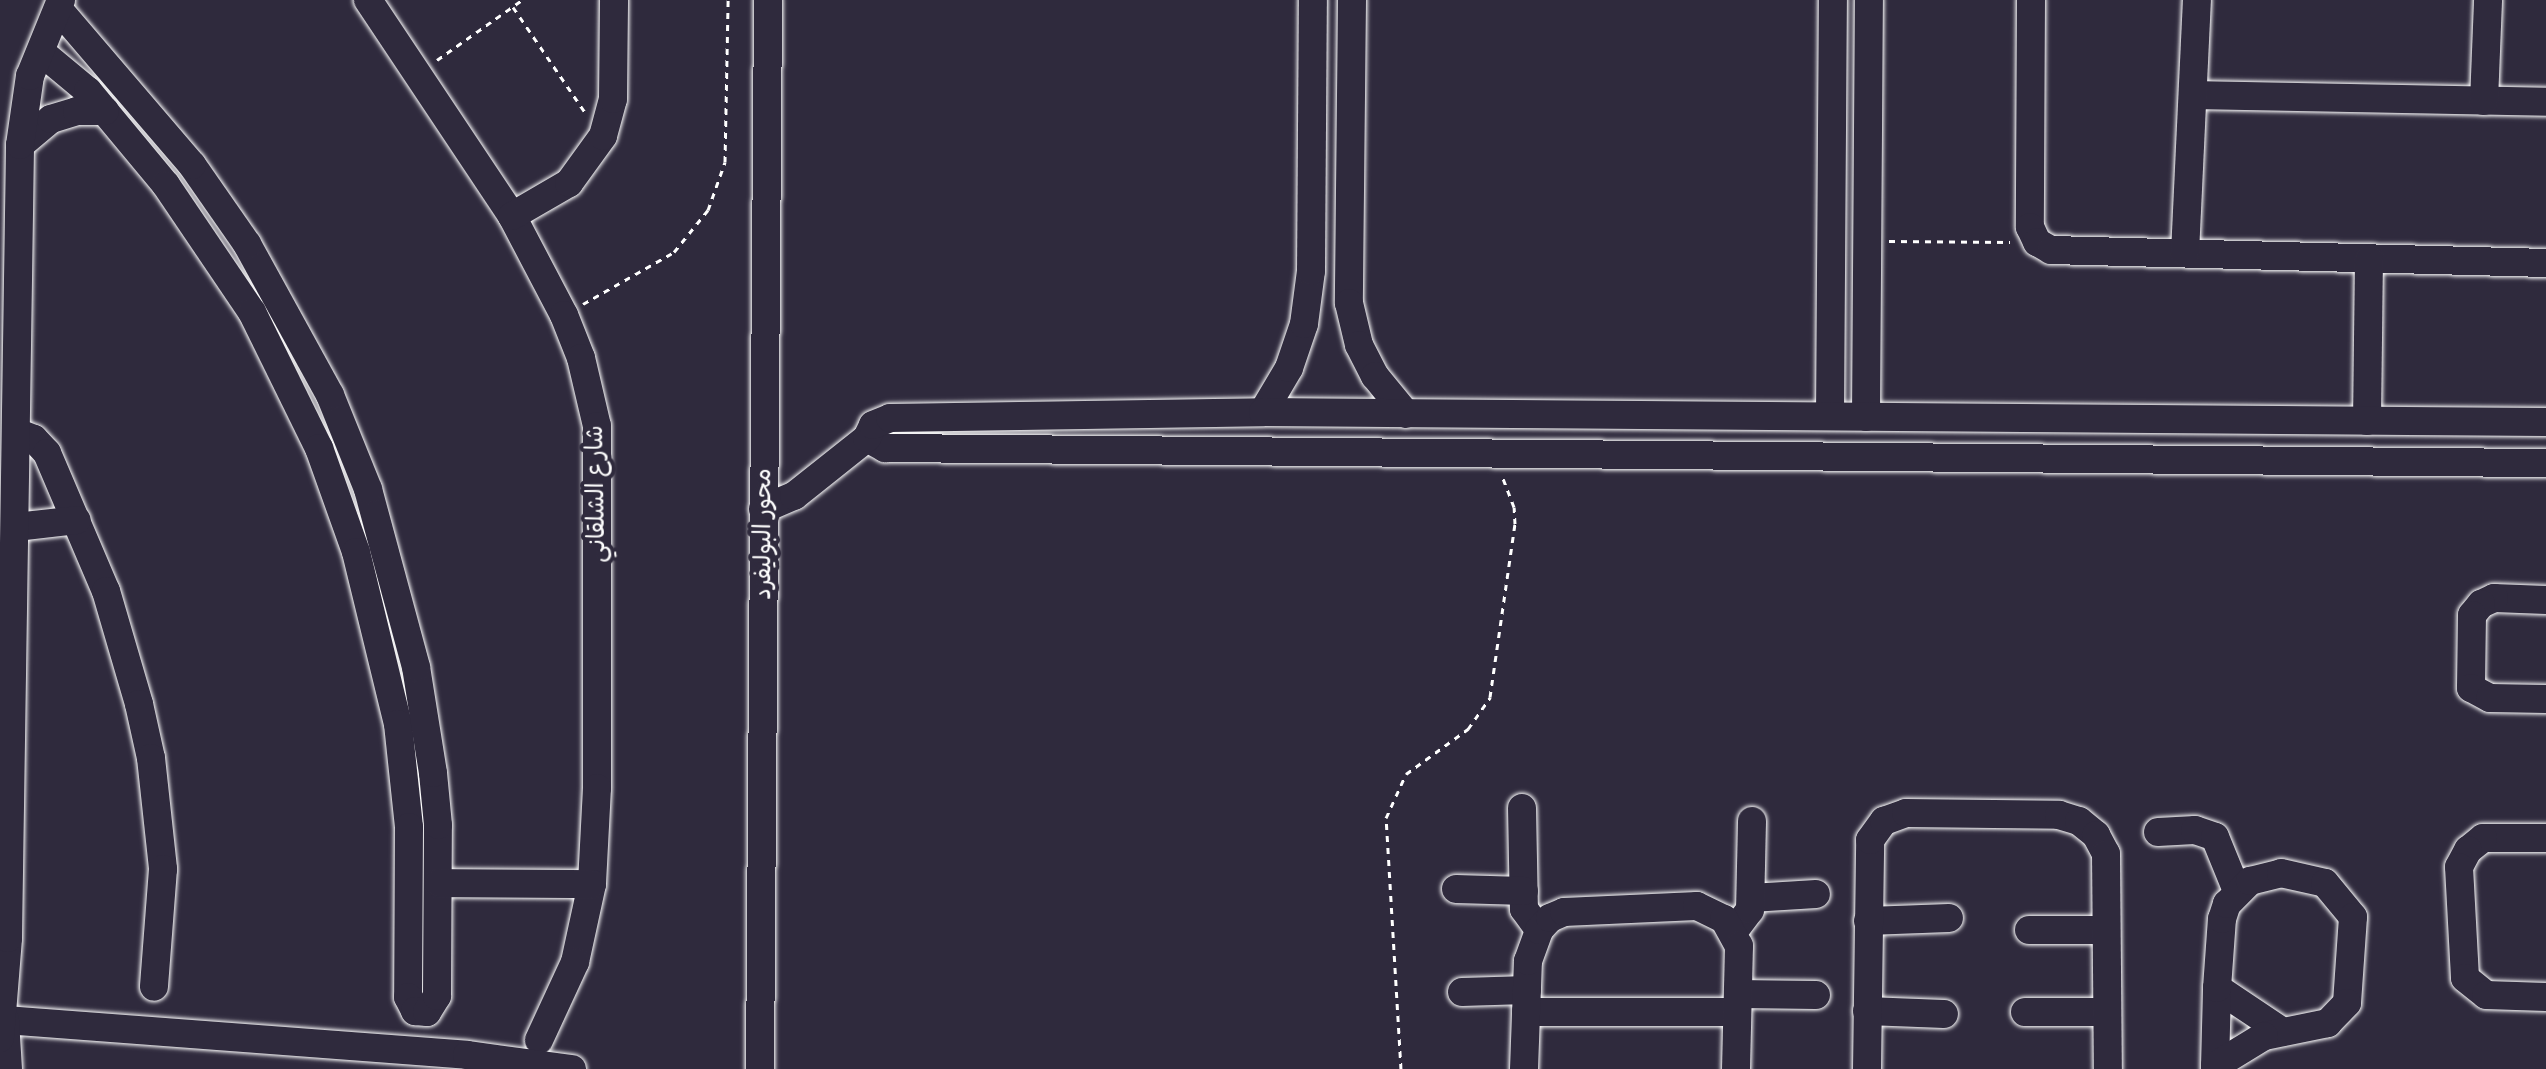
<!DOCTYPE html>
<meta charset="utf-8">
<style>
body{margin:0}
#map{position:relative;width:2546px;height:1069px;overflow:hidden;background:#2f2a3d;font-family:Pangolin,"Playpen Sans Arabic",sans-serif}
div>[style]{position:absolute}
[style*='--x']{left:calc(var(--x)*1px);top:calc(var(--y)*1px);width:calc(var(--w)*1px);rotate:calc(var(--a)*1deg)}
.path>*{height:3px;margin-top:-1.5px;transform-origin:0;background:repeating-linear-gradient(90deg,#fff 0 6px,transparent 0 12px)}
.roads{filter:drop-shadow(0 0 2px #fff) drop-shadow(0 0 2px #fff)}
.minor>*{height:28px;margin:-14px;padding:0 14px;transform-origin:14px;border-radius:14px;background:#2f2a3d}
span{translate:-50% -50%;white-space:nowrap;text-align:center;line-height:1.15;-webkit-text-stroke:8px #2f2a3d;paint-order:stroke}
.street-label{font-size:24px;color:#fff}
</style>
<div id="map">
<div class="path">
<i style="--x:513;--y:7;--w:127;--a:55.6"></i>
<i style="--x:437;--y:60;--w:104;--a:-35.2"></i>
<i style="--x:1889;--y:241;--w:121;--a:0.5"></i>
<i style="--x:583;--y:304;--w:105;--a:-29.7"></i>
<i style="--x:674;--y:252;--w:54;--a:-51"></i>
<i style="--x:708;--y:210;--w:51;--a:-70.5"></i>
<i style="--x:725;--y:162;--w:162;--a:-88.9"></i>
<i style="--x:1401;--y:1069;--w:251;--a:-93.4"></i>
<i style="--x:1386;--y:818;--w:48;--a:-65.6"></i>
<i style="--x:1406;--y:774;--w:77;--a:-36"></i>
<i style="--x:1468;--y:729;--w:39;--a:-55"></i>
<i style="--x:1490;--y:697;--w:175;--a:-81.8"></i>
<i style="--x:1515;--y:524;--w:17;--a:-93"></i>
<i style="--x:1514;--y:507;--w:31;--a:-111"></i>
</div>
<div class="roads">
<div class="minor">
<i style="--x:368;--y:0;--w:260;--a:56.3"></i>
<i style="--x:512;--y:216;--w:112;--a:62.3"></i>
<i style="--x:564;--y:315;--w:46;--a:68.4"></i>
<i style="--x:581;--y:358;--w:70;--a:76.8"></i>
<i style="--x:597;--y:426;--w:362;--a:90"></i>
<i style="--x:597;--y:788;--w:96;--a:93"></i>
<i style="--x:592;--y:884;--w:80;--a:102.3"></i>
<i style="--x:575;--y:962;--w:86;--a:114.8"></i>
<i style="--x:1352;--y:0;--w:303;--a:90.6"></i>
<i style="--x:1349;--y:303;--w:43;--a:76.6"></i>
<i style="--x:1359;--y:345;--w:35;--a:63"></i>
<i style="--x:1375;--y:376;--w:49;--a:50.8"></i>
<i style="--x:2031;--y:0;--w:227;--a:90.3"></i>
<i style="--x:2030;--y:227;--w:17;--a:65"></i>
<i style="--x:2037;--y:242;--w:16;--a:30"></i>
<i style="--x:2051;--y:250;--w:495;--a:1.5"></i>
<i style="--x:41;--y:52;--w:61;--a:39.7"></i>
<i style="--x:88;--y:91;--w:122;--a:50.3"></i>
<i style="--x:166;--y:185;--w:153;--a:55.9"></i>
<i style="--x:252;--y:312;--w:152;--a:63.8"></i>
<i style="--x:319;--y:448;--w:110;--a:70.4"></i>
<i style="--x:356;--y:552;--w:177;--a:76.3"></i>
<i style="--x:398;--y:724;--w:104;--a:83.9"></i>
<i style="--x:409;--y:827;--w:170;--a:90.3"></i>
<i style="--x:408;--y:997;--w:16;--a:63"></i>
<i style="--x:415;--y:1011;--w:12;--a:5"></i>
<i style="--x:427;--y:1012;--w:19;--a:-58"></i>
<i style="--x:437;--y:996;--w:171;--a:-89.7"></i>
<i style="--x:438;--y:825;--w:52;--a:-95.5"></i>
<i style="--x:433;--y:773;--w:107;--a:-99.1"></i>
<i style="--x:416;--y:667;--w:184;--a:-105.1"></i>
<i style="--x:368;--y:489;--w:101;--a:-112"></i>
<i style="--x:330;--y:395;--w:172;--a:-118.8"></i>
<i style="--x:247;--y:244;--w:96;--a:-124.8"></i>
<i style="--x:192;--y:165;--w:204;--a:-130.6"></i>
<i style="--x:2193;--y:95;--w:353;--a:1.1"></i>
<i style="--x:2484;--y:101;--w:101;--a:-87.7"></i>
<i style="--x:20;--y:145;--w:40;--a:-40"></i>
<i style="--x:51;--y:119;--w:27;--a:-17"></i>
<i style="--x:77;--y:111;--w:28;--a:0"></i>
<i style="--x:512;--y:216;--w:66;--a:-30.1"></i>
<i style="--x:569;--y:183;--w:58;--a:-54.1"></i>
<i style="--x:603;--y:136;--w:38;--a:-75"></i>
<i style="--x:613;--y:99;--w:99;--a:-89.4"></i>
<i style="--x:2185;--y:253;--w:253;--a:-87.3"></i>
<i style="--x:1263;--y:412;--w:51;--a:-59.4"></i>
<i style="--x:1289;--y:368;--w:46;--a:-71.2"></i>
<i style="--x:1304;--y:324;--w:53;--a:-82.5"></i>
<i style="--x:1311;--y:271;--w:271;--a:-89.6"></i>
<i style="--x:1830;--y:416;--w:416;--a:-89.6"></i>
<i style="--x:1866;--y:417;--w:417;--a:-89.6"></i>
<i style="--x:2367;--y:421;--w:162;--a:-89.3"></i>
<i style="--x:16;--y:432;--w:19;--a:21"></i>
<i style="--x:34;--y:439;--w:19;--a:47"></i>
<i style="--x:47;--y:453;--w:150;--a:66.9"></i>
<i style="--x:106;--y:591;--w:118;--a:73.7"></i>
<i style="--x:139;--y:704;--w:55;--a:77.5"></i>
<i style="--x:151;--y:758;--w:112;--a:83.8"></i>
<i style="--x:163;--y:869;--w:118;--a:94.4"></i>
<i style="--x:867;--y:438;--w:21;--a:29"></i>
<i style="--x:885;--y:448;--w:1661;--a:0.52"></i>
<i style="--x:763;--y:509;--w:34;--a:-23"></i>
<i style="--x:794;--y:496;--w:93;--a:-38.5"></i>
<i style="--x:867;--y:438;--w:14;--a:-65"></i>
<i style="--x:873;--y:425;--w:18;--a:-22"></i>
<i style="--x:890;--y:418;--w:373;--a:-0.9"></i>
<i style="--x:1263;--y:412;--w:1283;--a:0.45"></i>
<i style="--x:16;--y:527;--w:61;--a:-6.5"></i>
<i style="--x:2546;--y:600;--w:52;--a:-177.8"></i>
<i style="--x:2494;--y:598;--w:14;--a:155"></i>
<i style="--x:2481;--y:604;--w:14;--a:129"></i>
<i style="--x:2472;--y:615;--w:73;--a:90.8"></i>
<i style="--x:2471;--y:688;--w:21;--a:28"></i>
<i style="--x:2490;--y:698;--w:56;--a:1"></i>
<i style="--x:1522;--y:808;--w:101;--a:88.9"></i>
<i style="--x:1524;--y:909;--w:26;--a:54"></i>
<i style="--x:2158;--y:832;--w:37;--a:-3"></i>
<i style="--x:2195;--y:830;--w:21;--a:19"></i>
<i style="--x:2215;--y:837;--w:58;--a:67.8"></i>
<i style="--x:2546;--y:838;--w:63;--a:180"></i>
<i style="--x:2483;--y:838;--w:19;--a:141"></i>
<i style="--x:2468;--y:850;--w:19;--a:118"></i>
<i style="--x:2459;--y:867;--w:111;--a:86.9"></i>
<i style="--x:2465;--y:978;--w:27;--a:39"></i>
<i style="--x:2486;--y:995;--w:60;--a:1.9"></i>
<i style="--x:439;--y:883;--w:153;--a:0.4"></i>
<i style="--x:1456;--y:889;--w:68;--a:1.7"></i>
<i style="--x:1751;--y:898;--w:65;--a:-3.5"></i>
<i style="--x:1868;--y:921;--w:81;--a:-2.1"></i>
<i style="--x:2029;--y:930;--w:77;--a:0"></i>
<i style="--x:1734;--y:931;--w:26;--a:-53"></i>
<i style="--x:1750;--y:910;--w:89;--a:-88.7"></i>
<i style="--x:2217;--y:988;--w:79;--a:33.7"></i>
<i style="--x:1462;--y:992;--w:65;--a:-1.8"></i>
<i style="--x:1738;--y:994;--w:78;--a:0.7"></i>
<i style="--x:1867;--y:1011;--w:77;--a:2.2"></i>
<i style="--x:1526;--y:1012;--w:211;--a:0"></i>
<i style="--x:2025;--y:1012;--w:82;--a:0"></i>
<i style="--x:5;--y:1020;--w:463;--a:4.3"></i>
<i style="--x:467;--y:1055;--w:106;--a:7.6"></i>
<i style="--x:5;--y:1020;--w:49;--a:86.5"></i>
<i style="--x:0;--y:1038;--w:100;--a:-85.4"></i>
<i style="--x:8;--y:938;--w:793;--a:-89.13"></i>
<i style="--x:20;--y:145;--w:70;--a:-81.8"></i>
<i style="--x:30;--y:76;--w:82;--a:-67.8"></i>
<i style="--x:760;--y:1069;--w:1069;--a:-89.57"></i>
<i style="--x:1524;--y:1069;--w:108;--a:-87.9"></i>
<i style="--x:1528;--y:961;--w:33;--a:-70"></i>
<i style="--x:1539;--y:930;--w:16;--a:-47"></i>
<i style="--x:1550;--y:918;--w:15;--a:-23"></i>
<i style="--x:1564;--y:912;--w:133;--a:-2.6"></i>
<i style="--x:1697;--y:906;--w:30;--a:26"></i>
<i style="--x:1724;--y:919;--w:31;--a:61"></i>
<i style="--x:1739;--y:946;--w:123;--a:91.4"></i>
<i style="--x:1867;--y:1069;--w:229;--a:-89.2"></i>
<i style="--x:1870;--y:840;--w:24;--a:-54"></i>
<i style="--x:1884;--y:821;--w:23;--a:-20"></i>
<i style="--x:1906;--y:813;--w:153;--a:0.7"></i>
<i style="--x:2059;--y:815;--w:21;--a:17"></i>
<i style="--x:2079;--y:821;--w:22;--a:39"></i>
<i style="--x:2096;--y:835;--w:21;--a:62"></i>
<i style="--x:2106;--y:854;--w:215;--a:89.5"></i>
<i style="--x:2215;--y:1069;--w:3;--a:-90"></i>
<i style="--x:2215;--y:1066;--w:78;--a:-88.5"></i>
<i style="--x:2217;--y:988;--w:69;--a:-85.9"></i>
<i style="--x:2222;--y:919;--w:16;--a:-72"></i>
<i style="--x:2227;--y:904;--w:33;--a:-45"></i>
<i style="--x:2250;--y:881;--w:32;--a:-14"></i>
<i style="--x:2281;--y:873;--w:45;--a:12.8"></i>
<i style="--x:2325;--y:883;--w:44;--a:50.5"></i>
<i style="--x:2353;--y:917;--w:86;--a:94"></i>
<i style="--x:2347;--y:1003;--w:28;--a:134"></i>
<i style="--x:2328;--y:1023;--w:65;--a:168.5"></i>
<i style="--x:2264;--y:1036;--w:57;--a:148.5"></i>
</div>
</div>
<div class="street-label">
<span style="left:596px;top:494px;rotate:-91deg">شارع الشلقاني</span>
<span style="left:763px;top:534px;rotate:-90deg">محور البوليفرد</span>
</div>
</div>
